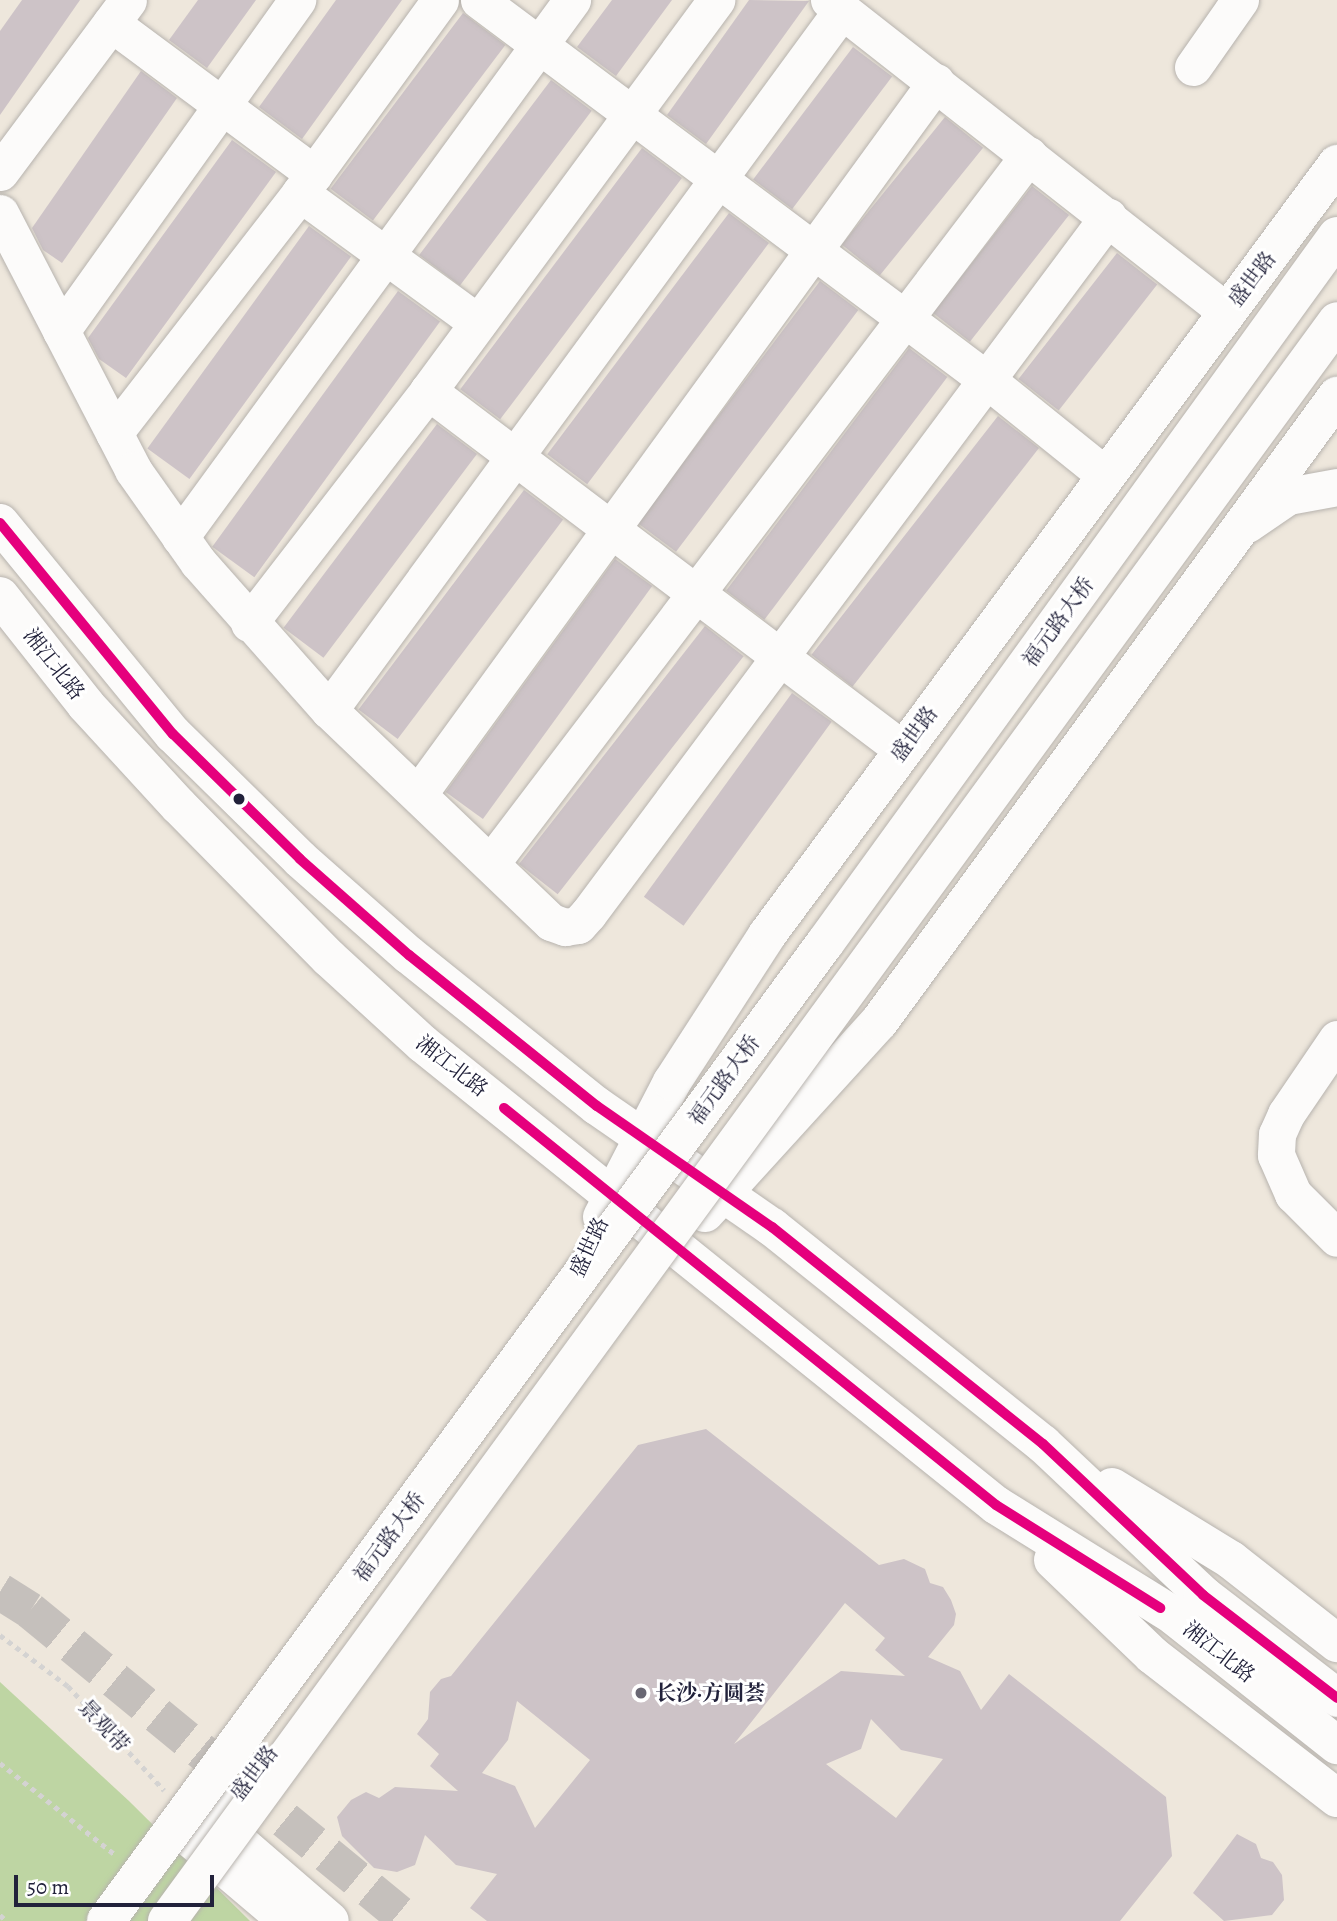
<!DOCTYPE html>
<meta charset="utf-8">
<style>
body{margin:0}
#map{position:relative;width:1337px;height:1921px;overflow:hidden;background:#eee7dc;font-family:Alegreya,"Noto Serif SC",serif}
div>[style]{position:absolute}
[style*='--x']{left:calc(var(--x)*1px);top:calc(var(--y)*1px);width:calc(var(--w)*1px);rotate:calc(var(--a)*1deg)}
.green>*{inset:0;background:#bed5a3}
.building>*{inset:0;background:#cdc3c7;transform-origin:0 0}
.minor-tunnel>*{height:37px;margin-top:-18.5px;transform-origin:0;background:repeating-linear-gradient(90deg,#c5c0bc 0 37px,transparent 0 55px)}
.path>*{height:4.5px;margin-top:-2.25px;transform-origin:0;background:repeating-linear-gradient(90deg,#d4d3d2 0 5px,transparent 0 10px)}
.roads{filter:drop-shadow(0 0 2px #b7b3ae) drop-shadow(0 0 2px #b7b3ae)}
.minor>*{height:37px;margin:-18.5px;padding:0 18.5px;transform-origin:18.5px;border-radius:18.5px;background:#fcfbfa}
.major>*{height:38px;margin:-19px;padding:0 19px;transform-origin:19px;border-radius:19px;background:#fcfbfa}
.bridges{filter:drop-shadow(0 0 2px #b7b3ae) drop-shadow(0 0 2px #b7b3ae)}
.major-bridge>*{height:38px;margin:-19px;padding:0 19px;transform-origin:19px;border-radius:19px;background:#fcfbfa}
.bus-1>*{height:10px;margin:-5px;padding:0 5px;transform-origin:5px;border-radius:5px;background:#e5007d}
.dots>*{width:19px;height:19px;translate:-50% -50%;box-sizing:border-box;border:4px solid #fff;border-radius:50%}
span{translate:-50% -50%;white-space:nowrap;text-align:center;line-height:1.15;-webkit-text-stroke:6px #fff;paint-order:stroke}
.street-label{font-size:21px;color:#22223b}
.poi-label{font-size:21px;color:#22223b;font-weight:700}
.left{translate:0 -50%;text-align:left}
.scale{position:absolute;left:14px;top:1875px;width:200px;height:32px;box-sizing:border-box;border:4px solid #22223b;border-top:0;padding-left:9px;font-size:21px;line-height:24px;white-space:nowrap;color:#22223b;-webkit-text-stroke:5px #fff;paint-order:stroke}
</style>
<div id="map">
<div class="green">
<i style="clip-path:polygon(0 1682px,129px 1801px,250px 1921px,0 1921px)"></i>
</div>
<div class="building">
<i style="clip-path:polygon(22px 0,80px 0,0 115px,0 31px)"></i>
<i style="clip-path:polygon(198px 0,256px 0,207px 68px,169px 40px)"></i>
<i style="clip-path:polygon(336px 0,402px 0,302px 139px,259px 107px)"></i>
<i style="clip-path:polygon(612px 0,672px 0,616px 76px,577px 47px)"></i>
<i style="clip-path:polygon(749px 0,809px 1px,706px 144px,667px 115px)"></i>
<i style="left:463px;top:13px;width:53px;height:220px;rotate:37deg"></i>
<i style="left:853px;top:47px;width:49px;height:166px;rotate:37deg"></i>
<i style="clip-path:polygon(141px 71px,177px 98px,62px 263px,43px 250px,32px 228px)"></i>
<i style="left:551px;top:80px;width:51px;height:219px;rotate:37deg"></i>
<i style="left:945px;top:117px;width:49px;height:164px;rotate:39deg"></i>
<i style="clip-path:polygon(232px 140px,276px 172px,126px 378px,99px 359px,88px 338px)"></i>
<i style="left:642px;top:148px;width:50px;height:302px;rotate:37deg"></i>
<i style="left:1032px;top:186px;width:47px;height:161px;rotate:38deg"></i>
<i style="left:729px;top:213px;width:50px;height:302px;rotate:37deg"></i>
<i style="left:309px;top:226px;width:52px;height:275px;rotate:36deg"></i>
<i style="left:1117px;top:253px;width:51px;height:160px;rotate:38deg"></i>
<i style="left:820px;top:281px;width:48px;height:303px;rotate:37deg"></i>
<i style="left:398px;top:291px;width:52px;height:316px;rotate:36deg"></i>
<i style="left:909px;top:348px;width:48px;height:304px;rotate:37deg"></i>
<i style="left:998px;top:416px;width:52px;height:303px;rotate:38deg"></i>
<i style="left:437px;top:424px;width:50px;height:255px;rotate:37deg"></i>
<i style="left:524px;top:490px;width:49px;height:275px;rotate:37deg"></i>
<i style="left:615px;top:559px;width:46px;height:288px;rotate:36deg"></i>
<i style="left:705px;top:626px;width:49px;height:302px;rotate:38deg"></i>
<i style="left:792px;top:693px;width:49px;height:252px;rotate:36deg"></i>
<i style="clip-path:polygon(evenodd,706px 1429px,879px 1565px,904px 1559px,925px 1569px,930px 1583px,943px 1587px,951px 1600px,956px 1614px,954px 1625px,928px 1657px,960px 1671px,981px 1710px,1009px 1674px,1166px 1797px,1172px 1856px,1120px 1921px,487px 1921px,470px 1908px,497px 1874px,456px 1865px,425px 1835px,415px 1865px,397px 1872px,374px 1868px,342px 1836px,337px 1817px,351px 1800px,366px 1792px,379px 1798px,395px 1787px,458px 1791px,430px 1766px,439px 1754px,417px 1734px,428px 1719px,430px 1692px,441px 1679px,451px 1676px,638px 1445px,706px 1429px,845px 1603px,885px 1638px,875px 1650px,905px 1676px,841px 1671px,734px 1744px,845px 1603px,706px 1429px,517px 1701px,590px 1760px,535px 1828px,515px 1786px,482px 1773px,508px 1740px,517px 1701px,706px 1429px,871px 1719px,901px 1750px,943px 1759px,896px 1818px,826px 1764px,861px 1749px,871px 1719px)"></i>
<i style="clip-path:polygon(1237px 1834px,1256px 1844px,1261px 1858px,1273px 1862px,1282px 1875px,1284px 1900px,1272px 1915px,1224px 1921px,1193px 1893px)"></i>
</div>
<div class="minor-tunnel">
<i style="--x:0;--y:1591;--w:36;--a:32"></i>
<i style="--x:30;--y:1610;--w:489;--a:39.4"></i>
</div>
<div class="path">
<i style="--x:0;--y:1635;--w:85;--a:36.9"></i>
<i style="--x:68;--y:1686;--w:142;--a:47.3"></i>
<i style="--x:0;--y:1763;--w:149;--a:38.5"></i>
<i style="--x:0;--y:1915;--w:9;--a:41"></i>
</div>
<div class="roads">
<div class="minor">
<i style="--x:479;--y:0;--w:634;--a:36.8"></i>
<i style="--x:987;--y:380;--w:150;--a:38.8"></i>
<i style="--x:829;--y:0;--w:506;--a:38.09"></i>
<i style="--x:111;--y:23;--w:253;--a:36.6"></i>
<i style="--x:1193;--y:67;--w:82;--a:-55"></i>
<i style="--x:0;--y:172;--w:214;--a:-53.3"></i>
<i style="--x:300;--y:193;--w:220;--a:36.1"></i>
<i style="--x:0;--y:213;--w:289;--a:62.6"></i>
<i style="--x:133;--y:470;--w:113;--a:54.8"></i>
<i style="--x:198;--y:562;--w:198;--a:48.5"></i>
<i style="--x:329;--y:710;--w:307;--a:43.7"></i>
<i style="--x:551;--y:922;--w:15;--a:20"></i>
<i style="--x:565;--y:927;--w:13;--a:-9"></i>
<i style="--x:578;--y:925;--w:15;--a:-48"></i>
<i style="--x:588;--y:914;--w:870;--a:-53.28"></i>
<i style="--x:61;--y:331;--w:407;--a:-54.5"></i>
<i style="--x:428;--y:391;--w:594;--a:37.06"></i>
<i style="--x:114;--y:433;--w:304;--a:-52.2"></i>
<i style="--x:300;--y:193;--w:238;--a:-54"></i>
<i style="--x:1247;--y:524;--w:50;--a:-34.3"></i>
<i style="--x:1288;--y:496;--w:50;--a:-10.4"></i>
<i style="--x:180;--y:537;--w:665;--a:-53.87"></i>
<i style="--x:249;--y:623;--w:293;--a:-52.3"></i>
<i style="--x:428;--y:391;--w:486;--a:-53.6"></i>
<i style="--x:329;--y:710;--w:868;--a:-53.76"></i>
<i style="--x:419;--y:793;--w:879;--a:-53.98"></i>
<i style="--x:491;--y:863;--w:889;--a:-52.77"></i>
<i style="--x:1337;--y:1039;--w:91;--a:124.2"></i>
<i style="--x:1286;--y:1114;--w:22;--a:114"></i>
<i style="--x:1277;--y:1134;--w:21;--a:93"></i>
<i style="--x:1276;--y:1155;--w:43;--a:66.4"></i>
<i style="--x:1293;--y:1194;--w:62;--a:45"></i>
</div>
<div class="major">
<i style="--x:0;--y:523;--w:273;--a:50.7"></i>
<i style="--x:173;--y:734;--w:178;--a:44.5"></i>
<i style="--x:300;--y:859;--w:145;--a:41.4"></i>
<i style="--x:409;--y:955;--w:241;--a:38.8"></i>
<i style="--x:597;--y:1106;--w:213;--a:34.7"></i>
<i style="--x:772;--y:1227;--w:347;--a:38.7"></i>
<i style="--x:1043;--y:1444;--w:220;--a:43.3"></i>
<i style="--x:1203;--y:1595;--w:169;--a:37.5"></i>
<i style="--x:0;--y:596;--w:139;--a:51.7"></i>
<i style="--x:86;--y:705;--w:137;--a:47.4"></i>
<i style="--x:179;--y:806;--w:214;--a:45.4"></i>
<i style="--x:329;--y:958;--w:127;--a:42.5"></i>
<i style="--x:423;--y:1044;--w:735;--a:38.82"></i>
<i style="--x:996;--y:1505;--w:210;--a:31.9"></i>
<i style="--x:1174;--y:1616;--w:208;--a:38.4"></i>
<i style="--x:705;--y:1213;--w:258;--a:-47.7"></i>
<i style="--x:879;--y:1022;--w:776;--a:-53.81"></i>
<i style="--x:602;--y:1217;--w:152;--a:-62.6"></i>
<i style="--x:672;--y:1082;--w:175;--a:-57.1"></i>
<i style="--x:767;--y:935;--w:959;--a:-53.52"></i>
<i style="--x:1112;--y:1487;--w:140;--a:31.5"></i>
<i style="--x:1231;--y:1560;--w:135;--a:38.1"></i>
<i style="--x:1053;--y:1560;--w:137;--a:43.8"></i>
<i style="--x:1152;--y:1655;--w:234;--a:37.7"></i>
<i style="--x:221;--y:1796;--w:52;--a:126.4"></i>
<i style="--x:190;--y:1838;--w:128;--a:40.3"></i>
<i style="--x:207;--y:1815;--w:162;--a:40.8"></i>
</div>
</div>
<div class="bridges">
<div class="major-bridge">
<i style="--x:106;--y:1921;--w:1214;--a:-53.68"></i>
<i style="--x:825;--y:943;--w:873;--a:-54.09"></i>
<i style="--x:167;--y:1921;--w:1982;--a:-53.82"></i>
</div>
</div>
<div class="bus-1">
<i style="--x:0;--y:523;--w:273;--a:50.7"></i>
<i style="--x:173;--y:734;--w:178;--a:44.5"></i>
<i style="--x:300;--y:859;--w:145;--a:41.4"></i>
<i style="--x:409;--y:955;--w:241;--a:38.8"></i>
<i style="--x:597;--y:1106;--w:213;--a:34.7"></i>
<i style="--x:772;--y:1227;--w:347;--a:38.7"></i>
<i style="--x:1043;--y:1444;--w:220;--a:43.3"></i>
<i style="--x:1203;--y:1595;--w:169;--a:37.5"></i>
<i style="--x:504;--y:1108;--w:632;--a:38.9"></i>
<i style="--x:996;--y:1505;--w:194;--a:32.1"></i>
</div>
<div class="dots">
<i style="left:239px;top:799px;background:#22223b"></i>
<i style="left:641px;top:1693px;background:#696773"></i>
</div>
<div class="street-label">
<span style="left:1252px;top:279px;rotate:-53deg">盛世路</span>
<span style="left:1058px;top:622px;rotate:-54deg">福元路大桥</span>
<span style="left:54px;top:664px;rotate:52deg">湘江北路</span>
<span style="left:914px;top:734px;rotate:-54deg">盛世路</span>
<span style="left:452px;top:1066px;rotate:38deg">湘江北路</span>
<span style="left:724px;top:1080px;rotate:-54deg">福元路大桥</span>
<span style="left:589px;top:1247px;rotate:-65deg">盛世路</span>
<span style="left:389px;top:1537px;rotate:-54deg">福元路大桥</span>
<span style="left:1219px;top:1652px;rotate:38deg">湘江北路</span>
<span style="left:104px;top:1726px;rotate:47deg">景观带</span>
<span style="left:254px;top:1773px;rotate:-53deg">盛世路</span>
</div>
<div class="poi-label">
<span class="left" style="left:655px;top:1693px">长沙·方圆荟</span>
</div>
<div class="scale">50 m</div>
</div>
